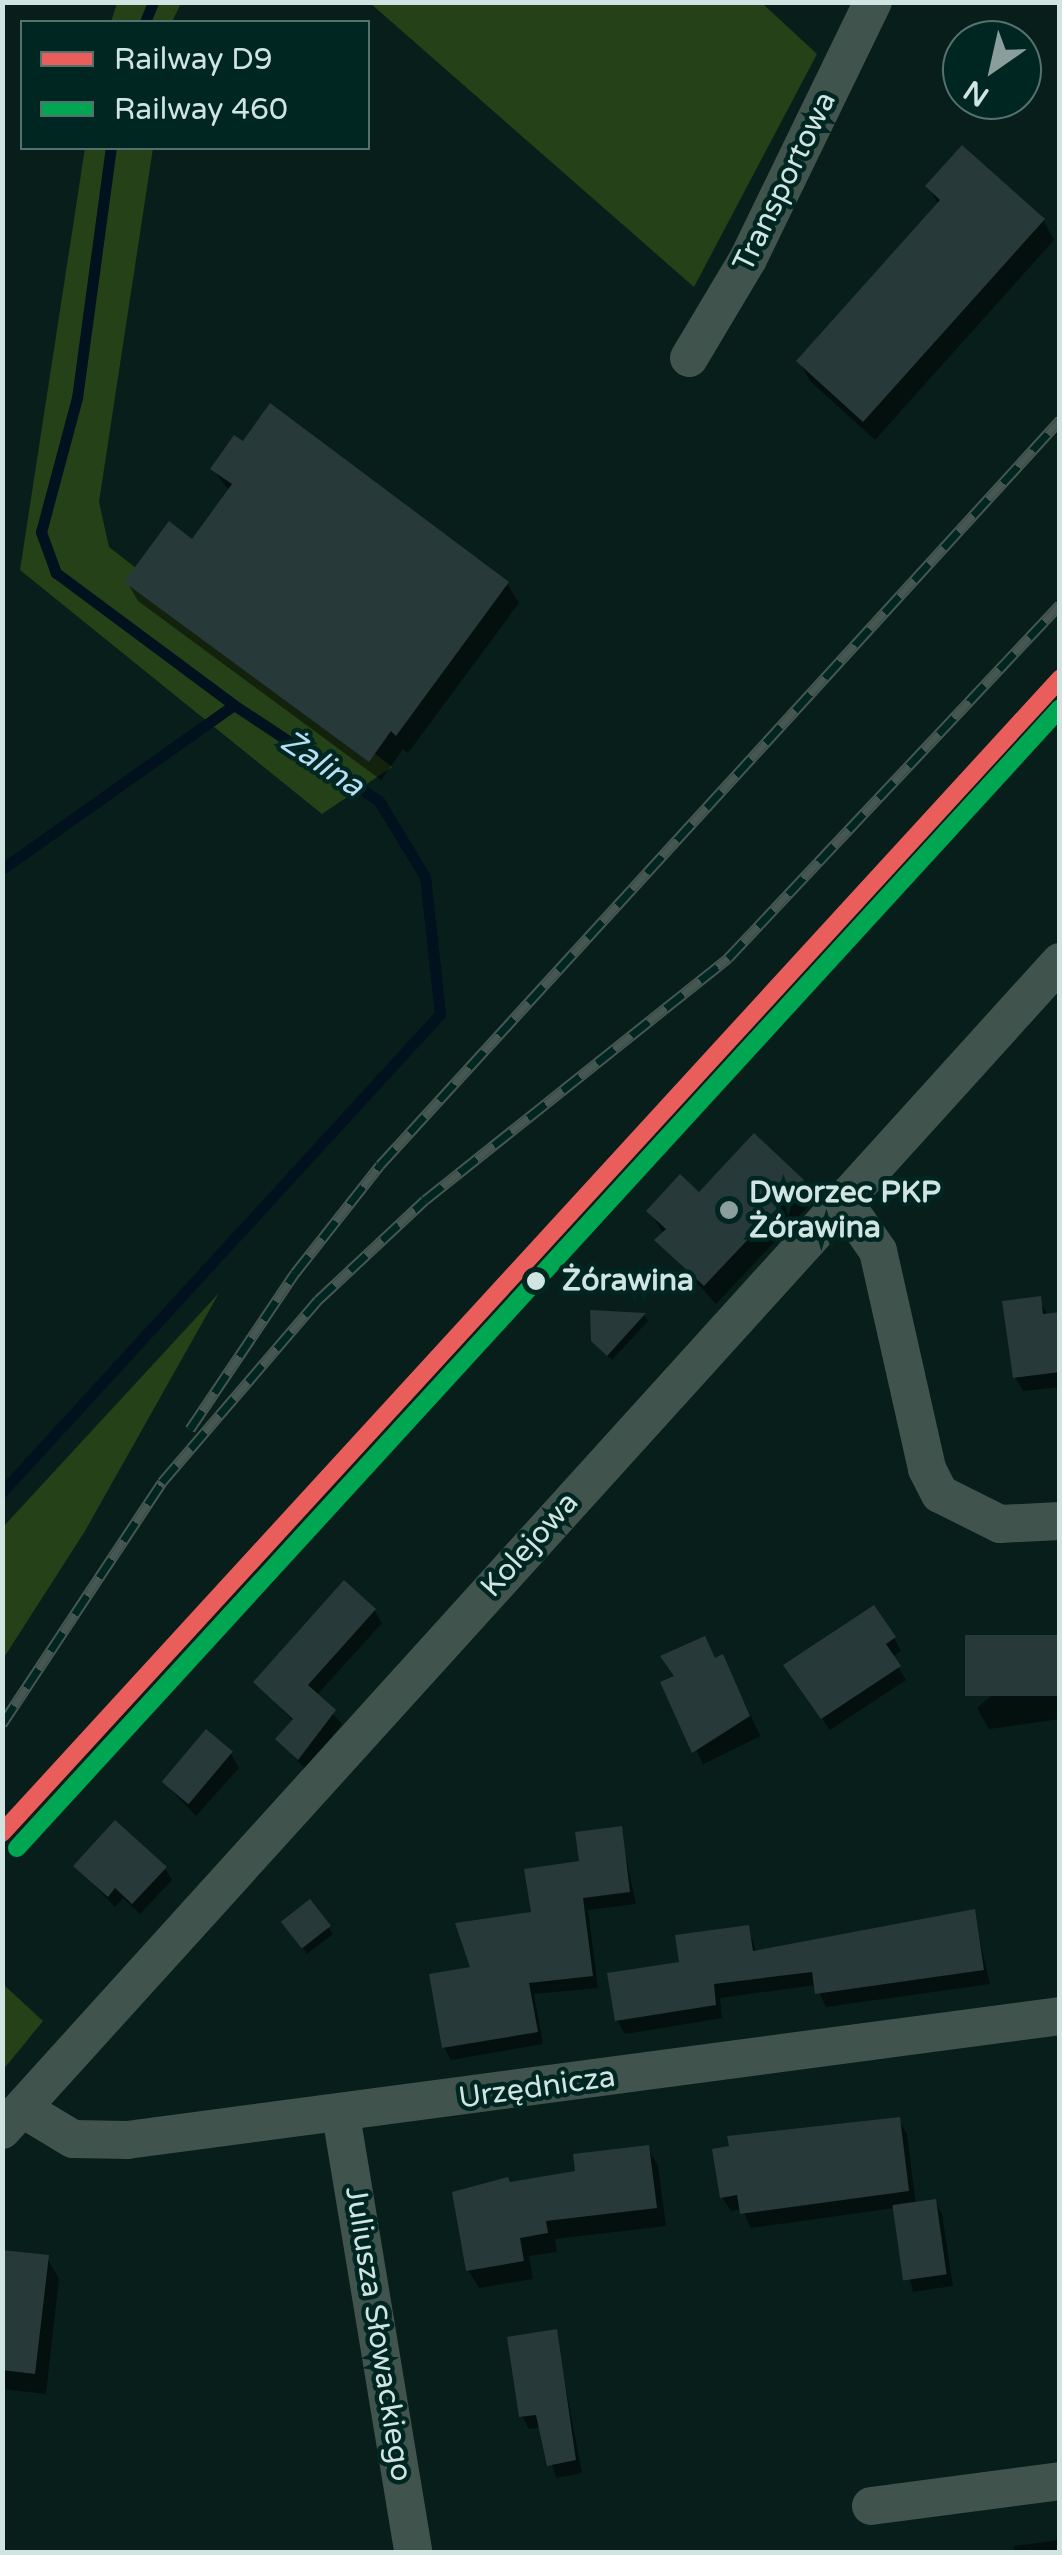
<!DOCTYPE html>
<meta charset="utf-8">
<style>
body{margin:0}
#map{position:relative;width:1062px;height:2555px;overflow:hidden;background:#081e1b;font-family:"Varela Round",sans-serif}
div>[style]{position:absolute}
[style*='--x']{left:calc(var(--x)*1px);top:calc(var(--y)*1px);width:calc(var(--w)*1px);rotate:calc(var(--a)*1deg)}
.green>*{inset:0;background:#254118}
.shadow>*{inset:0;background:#0007;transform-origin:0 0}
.stream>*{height:11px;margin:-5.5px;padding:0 5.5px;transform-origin:5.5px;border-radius:5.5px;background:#01111d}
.building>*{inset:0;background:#283939;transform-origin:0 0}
.street>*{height:38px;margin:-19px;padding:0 19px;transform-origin:19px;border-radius:19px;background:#40534c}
.rail>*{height:11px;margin-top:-5.5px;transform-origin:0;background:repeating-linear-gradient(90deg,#002622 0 22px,#465752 0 44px);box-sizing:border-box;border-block:2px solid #465752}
.rail-1>*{height:18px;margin:-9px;padding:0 9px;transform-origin:9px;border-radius:9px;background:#e95e5b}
.rail-2>*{height:18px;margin:-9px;padding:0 9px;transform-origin:9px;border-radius:9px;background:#00a651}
.dots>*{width:28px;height:28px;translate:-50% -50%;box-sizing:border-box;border:5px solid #002622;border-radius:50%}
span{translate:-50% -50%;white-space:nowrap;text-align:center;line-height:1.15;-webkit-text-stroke:9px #002622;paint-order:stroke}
.street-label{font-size:30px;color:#d0e4e1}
.poi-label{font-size:30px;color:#d0e4e1;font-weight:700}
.left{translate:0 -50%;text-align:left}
.stop-label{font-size:30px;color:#d0e4e1;font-weight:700}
.water-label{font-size:32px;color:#b7def6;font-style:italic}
.frame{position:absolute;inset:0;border:5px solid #d0e4e1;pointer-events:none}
.legend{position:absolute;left:20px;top:20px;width:350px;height:130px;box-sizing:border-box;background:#002622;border:2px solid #53726e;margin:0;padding:12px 18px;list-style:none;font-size:30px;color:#d0e4e1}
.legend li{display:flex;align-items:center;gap:20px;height:50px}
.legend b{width:50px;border:2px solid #53726e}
.north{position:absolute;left:942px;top:20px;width:100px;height:100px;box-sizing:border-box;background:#002622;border:2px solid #53726e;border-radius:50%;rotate:214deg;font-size:28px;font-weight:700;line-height:40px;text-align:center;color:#d0e4e1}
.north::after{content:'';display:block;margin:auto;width:35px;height:45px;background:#8a9f9c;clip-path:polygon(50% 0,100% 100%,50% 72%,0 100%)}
</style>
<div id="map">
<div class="green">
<i style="clip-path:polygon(117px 3px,117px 2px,181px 3px,172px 22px,111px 22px)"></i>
<i style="clip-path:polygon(370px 3px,762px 3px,817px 54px,694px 287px)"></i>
<i style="clip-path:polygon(85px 148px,153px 148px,99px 502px,109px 547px,392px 767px,322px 814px,20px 570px)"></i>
<i style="clip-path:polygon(219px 1293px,85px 1531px,3px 1659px,3px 1527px)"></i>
<i style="clip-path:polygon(3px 1984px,43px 2021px,3px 2070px,2px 2070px)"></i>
</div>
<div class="shadow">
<i style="clip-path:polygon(928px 186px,1043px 220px,1054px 240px,875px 440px,810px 381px,799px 361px,939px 205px)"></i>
<i style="clip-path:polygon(213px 469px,507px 584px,519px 603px,408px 753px,403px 749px,381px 780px,138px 601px,127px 582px,193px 542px,230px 492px)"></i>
<i style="clip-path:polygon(802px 1182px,813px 1201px,716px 1304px,658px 1240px,664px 1234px,649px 1211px,699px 1196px)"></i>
<i style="clip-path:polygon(1039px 1299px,1048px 1316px,1060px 1315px,1060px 1387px,1023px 1391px,1015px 1377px)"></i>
<i style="clip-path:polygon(593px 1313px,644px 1315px,648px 1321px,612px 1360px,598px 1347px)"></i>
<i style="clip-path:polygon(374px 1610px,382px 1623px,316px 1696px,342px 1724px,306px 1770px,278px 1739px,294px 1722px,256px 1682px)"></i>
<i style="clip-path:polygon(1060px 1637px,1060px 1719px,989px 1729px,977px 1708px)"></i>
<i style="clip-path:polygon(894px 1638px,901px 1651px,892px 1657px,906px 1680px,830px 1730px,793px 1678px)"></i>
<i style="left:722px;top:1657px;width:88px;height:64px;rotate:64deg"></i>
<i style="clip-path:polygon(231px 1754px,239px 1768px,196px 1816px,163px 1781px)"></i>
<i style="clip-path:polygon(620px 1829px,636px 1904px,588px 1910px,598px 1988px,534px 1994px,543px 2044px,451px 2060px,444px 2047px,534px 1914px)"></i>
<i style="clip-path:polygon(76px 1866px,165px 1868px,172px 1880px,140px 1914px,123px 1898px,115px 1907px)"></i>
<i style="clip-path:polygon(310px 1903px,333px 1934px,307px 1954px,288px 1929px)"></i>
<i style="clip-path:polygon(973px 1911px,990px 1984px,826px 2007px,816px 1985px,720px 1998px,722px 2018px,625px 2034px,617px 2020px,682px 1964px,748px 1928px,757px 1953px)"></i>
<i style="clip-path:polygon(898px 2119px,907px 2134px,916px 2206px,935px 2202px,942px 2214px,953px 2286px,913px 2292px,895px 2208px,751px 2228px,742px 2209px,731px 2211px,722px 2197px)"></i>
<i style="clip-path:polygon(648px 2148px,658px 2166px,666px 2226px,555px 2239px,557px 2252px,529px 2256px,533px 2279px,479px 2288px,468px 2270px,577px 2173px)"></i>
<i style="clip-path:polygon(2px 2253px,47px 2258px,59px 2279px,46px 2394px,2px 2389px)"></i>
<i style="clip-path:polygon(555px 2332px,582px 2473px,556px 2478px,541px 2427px,529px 2429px,522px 2416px)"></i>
<i style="clip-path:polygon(1060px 2540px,1060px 2552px,1015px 2552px,1014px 2546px)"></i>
</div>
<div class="stream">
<i style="--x:145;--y:22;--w:22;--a:-68"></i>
<i style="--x:2;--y:869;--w:284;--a:-35.3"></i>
<i style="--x:2;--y:1492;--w:648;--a:-47.5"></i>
<i style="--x:440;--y:1014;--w:138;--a:-96.2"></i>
<i style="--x:425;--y:877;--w:89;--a:-121.2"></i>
<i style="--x:379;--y:801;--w:174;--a:-146.5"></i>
<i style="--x:234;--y:705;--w:222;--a:-143.4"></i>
<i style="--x:56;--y:573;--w:44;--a:-110.1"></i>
<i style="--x:41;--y:532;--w:139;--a:-75"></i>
<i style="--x:77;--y:398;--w:252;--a:-82.3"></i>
</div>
<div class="building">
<i style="clip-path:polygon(962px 145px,1045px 219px,863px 422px,796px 361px,940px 200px,925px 186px)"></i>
<i style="clip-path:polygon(270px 403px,509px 582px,396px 736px,391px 731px,369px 762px,124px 582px,169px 521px,192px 539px,232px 484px,210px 469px,234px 435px,243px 441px)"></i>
<i style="clip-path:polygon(754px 1133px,804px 1180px,704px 1286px,654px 1240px,666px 1229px,646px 1211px,680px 1174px,699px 1192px)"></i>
<i style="clip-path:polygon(1041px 1296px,1043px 1314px,1060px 1312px,1060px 1372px,1013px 1378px,1002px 1301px)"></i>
<i style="clip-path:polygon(590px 1310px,646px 1313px,607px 1356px,591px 1341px)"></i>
<i style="clip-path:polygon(344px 1580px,376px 1609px,308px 1685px,336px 1710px,298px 1760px,275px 1739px,293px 1719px,253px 1682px)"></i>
<i style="clip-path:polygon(874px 1605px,896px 1637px,886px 1644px,901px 1666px,821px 1719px,783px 1665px)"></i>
<i style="left:1060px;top:1635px;width:61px;height:95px;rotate:90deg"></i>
<i style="clip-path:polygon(705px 1636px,715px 1658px,723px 1654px,750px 1716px,692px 1753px,660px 1682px,674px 1676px,660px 1656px)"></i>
<i style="left:206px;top:1729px;width:35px;height:69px;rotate:40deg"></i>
<i style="clip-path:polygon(115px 1820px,167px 1867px,132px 1904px,115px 1888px,108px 1897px,73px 1866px)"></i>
<i style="clip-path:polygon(622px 1826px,630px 1892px,583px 1898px,593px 1976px,529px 1983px,538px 2032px,442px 2048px,429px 1974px,470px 1967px,455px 1923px,531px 1912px,524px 1869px,579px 1861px,575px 1832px)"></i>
<i style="left:310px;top:1899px;width:34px;height:37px;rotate:52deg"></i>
<i style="clip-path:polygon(975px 1909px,984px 1970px,815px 1994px,812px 1972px,714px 1984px,716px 2005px,615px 2021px,607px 1973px,679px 1962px,675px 1935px,749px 1925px,753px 1951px)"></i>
<i style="clip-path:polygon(900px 2117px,909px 2191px,740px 2214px,737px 2195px,720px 2198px,712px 2149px,729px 2146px,727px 2136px)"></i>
<i style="clip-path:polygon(649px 2145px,657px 2208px,546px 2221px,548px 2233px,520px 2238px,524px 2261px,466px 2271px,452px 2192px,508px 2177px,510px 2182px,575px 2171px,573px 2154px)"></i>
<i style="left:936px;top:2199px;width:76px;height:44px;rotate:82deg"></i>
<i style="clip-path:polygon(2px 2250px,49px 2255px,35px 2374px,2px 2370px)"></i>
<i style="clip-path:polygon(557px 2329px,576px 2460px,547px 2466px,536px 2415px,519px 2417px,507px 2337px)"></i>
</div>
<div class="street">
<i style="--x:689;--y:358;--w:115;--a:-59.2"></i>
<i style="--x:748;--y:259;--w:286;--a:-64.1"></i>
<i style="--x:842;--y:1199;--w:63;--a:55.3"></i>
<i style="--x:878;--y:1251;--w:223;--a:77.3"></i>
<i style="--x:927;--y:1469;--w:28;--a:63"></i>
<i style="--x:940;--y:1494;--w:67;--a:26.6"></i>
<i style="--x:1000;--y:1524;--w:60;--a:-2.9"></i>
<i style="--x:23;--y:2109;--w:58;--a:31"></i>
<i style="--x:73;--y:2139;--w:54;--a:1.1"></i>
<i style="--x:127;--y:2140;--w:941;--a:-7.57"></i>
<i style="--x:341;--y:2115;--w:443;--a:80.6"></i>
<i style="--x:2;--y:2130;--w:1576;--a:-47.83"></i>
<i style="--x:871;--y:2506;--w:191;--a:-7.5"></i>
</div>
<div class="rail">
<i style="--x:190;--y:1429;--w:188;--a:-56.1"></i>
<i style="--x:295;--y:1273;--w:137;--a:-51.8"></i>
<i style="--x:380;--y:1165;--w:1009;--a:-47.61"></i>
<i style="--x:2;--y:1724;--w:290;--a:-56.5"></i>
<i style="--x:162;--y:1482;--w:240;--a:-49.4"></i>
<i style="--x:318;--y:1300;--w:146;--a:-43.1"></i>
<i style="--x:425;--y:1200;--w:388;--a:-38.6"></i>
<i style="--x:728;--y:958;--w:485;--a:-46.8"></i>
</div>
<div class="rail-1">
<i style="--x:2;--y:1833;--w:1566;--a:-47.49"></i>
</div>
<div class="rail-2">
<i style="--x:17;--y:1848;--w:1545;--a:-47.54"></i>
</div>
<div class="dots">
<i style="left:729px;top:1210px;background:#8a9f9c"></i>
<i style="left:536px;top:1281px;background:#d0e4e1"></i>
</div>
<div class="street-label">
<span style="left:785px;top:182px;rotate:-64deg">Transportowa</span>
<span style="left:530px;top:1545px;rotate:-48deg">Kolejowa</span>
<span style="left:537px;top:2088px;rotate:-8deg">Urzędnicza</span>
<span style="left:378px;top:2334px;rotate:81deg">Juliusza Słowackiego</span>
</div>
<div class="poi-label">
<span class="left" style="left:749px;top:1210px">Dworzec PKP<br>Żórawina</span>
</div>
<div class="stop-label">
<span class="left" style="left:562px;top:1281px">Żórawina</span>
</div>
<div class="water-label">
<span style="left:322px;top:764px;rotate:34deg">Żalina</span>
</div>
<div class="frame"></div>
<ul class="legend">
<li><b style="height:12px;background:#e95e5b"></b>Railway D9</li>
<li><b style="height:12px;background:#00a651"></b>Railway 460</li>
</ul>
<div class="north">N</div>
</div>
